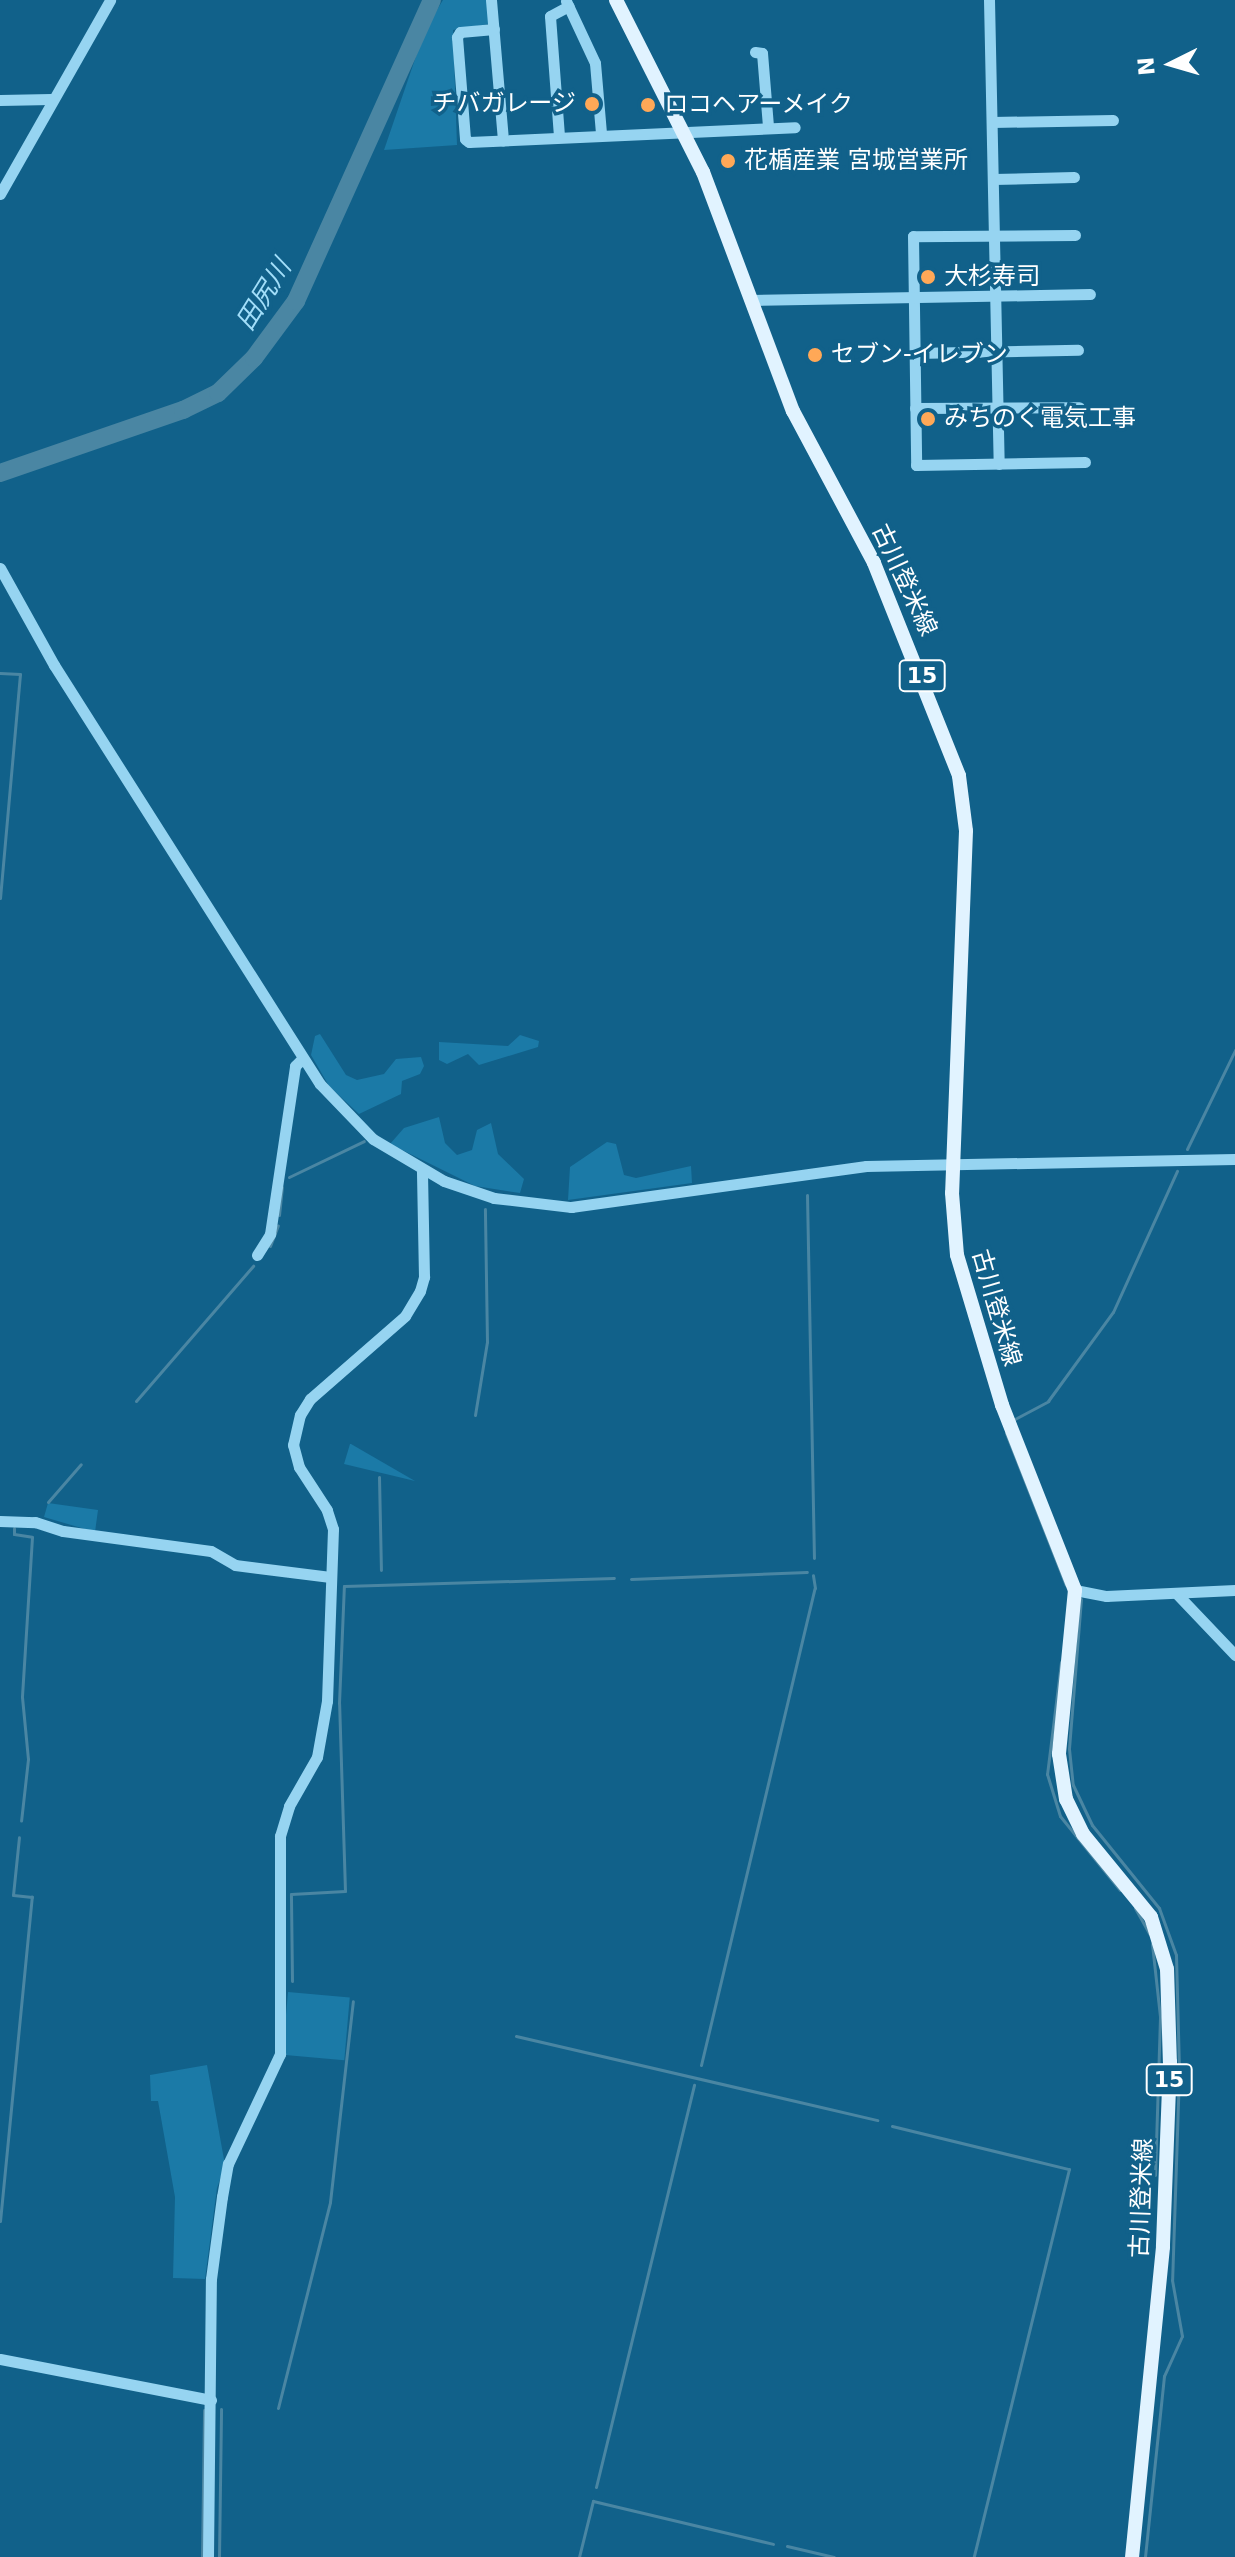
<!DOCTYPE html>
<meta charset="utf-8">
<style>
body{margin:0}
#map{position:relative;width:1235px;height:2557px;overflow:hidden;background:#11618a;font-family:"DejaVu Sans","Noto Sans JP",sans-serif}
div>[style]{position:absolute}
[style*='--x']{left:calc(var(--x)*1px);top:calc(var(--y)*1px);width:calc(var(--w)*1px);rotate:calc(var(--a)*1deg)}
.green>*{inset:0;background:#1b7aa7;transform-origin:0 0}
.stream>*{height:3px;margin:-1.5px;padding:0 1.5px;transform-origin:1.5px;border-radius:1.5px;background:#4a86a3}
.river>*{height:18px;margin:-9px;padding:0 9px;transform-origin:9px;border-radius:9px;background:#4a86a3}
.minor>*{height:11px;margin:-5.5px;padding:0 5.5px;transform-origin:5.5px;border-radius:5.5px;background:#96d4f1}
.major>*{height:14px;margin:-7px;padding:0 7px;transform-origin:7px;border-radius:7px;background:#e1f3ff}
.dots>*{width:22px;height:22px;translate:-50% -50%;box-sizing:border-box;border:4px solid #11618a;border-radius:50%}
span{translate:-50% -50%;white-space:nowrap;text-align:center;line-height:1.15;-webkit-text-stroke:7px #11618a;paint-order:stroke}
.shield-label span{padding:2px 6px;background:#11618a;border:2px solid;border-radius:6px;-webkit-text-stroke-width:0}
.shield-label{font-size:22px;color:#fff;font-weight:700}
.poi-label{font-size:24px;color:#fff}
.right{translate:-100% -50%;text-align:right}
.left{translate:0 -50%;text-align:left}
.street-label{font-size:24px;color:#fff}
.water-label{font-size:26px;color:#a2def9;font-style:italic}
.north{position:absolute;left:1131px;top:24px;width:80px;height:80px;-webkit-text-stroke:6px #11618a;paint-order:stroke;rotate:265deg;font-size:22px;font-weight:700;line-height:32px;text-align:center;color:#fff}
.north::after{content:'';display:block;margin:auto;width:28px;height:36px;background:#fff;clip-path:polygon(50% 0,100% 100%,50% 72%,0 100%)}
</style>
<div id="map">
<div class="green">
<i style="clip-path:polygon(443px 0,487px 0,489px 24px,453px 30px,457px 145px,384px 150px,425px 30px)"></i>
<i style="clip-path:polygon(320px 1034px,346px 1075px,357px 1080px,384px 1074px,396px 1059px,421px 1057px,424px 1066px,420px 1074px,402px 1081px,401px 1094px,359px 1114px,329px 1086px,311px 1055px,315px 1036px)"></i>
<i style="clip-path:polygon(520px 1035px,539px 1041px,538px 1047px,479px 1065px,468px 1054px,447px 1064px,439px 1060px,439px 1042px,508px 1046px)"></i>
<i style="clip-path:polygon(439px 1117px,445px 1143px,457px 1155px,472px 1150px,477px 1130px,491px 1123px,498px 1154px,524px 1179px,520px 1193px,475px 1186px,390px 1144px,404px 1128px)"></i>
<i style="clip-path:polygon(607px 1142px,616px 1144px,624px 1175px,636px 1178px,691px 1166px,692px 1183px,568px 1200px,570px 1167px)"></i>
<i style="clip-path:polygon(350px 1444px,351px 1444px,415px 1481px,344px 1464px)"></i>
<i style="clip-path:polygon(48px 1503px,98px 1510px,95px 1532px,44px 1517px)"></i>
<i style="left:288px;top:1992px;width:62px;height:63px;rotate:5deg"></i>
<i style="clip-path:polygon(207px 2065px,225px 2165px,217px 2188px,205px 2279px,173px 2278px,175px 2197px,158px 2101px,151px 2101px,150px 2075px)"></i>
</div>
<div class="stream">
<i style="--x:0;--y:673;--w:20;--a:3"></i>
<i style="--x:20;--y:674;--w:225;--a:95.1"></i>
<i style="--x:1187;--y:1149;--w:110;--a:-64.1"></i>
<i style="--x:289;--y:1177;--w:83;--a:-25.6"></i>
<i style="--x:807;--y:1195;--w:363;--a:88.9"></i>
<i style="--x:279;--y:1215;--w:28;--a:-84"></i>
<i style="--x:270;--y:1246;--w:22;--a:-69"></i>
<i style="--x:136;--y:1401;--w:179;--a:-49.1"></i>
<i style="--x:475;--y:1415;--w:74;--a:-80.7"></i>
<i style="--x:487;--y:1342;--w:133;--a:-90.9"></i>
<i style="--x:1013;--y:1420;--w:40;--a:-28"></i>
<i style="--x:1048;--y:1401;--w:110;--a:-53.9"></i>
<i style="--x:1113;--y:1312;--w:155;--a:-65.6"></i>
<i style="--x:1006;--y:1433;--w:163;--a:68.5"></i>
<i style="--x:379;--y:1477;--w:93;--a:88.8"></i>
<i style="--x:48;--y:1502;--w:50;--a:-49"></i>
<i style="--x:14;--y:1528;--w:6;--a:90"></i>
<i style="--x:14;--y:1534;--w:18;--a:9"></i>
<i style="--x:32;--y:1537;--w:160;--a:93.6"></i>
<i style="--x:22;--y:1697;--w:62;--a:84.5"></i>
<i style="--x:28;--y:1759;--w:62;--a:96.4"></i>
<i style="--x:631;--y:1579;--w:176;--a:-2.3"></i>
<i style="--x:1081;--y:1599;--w:150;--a:94.6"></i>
<i style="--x:1069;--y:1749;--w:36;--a:84"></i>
<i style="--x:1073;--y:1785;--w:44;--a:64.6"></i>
<i style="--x:1092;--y:1825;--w:107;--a:51.1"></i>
<i style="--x:1159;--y:1908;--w:50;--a:70.1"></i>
<i style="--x:1176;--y:1955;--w:118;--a:88.5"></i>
<i style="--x:1179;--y:2073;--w:207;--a:91.9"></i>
<i style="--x:1172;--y:2280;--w:57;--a:79.9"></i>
<i style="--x:1182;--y:2336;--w:44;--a:114.2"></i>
<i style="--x:1164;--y:2376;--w:182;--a:96"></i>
<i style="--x:1061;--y:1662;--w:113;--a:97.1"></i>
<i style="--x:1047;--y:1774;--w:44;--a:72.8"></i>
<i style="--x:1060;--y:1816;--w:95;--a:51"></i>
<i style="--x:1135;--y:1908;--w:29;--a:61"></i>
<i style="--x:1152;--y:1944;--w:73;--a:83.7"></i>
<i style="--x:1160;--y:2017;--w:158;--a:91.8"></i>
<i style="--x:292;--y:1981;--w:87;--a:-90.7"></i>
<i style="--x:291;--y:1894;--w:54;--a:-3.2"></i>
<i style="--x:345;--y:1891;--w:188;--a:-91.8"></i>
<i style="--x:339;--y:1703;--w:117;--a:-87.6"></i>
<i style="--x:344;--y:1586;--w:270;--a:-1.7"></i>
<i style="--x:516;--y:2036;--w:371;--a:13.1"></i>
<i style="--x:701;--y:2065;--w:490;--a:-76.6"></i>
<i style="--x:815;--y:1588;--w:13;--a:-99"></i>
<i style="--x:892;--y:2126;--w:182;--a:13.7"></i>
<i style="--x:1069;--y:2169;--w:399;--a:103.8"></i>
<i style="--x:0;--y:2221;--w:326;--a:-84.4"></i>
<i style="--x:32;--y:1897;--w:19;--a:-174"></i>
<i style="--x:13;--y:1895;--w:58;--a:-84.1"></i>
<i style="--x:278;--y:2408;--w:212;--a:-75.8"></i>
<i style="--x:330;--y:2202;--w:202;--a:-83.5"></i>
<i style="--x:596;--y:2487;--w:414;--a:-76.3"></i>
<i style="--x:787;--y:2546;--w:48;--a:13.2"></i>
<i style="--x:202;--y:2557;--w:147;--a:-89.2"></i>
<i style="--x:219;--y:2557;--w:148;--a:-89.2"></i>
<i style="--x:579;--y:2557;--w:58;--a:-76"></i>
<i style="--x:593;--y:2501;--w:185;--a:13.4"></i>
</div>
<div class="river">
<i style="--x:0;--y:473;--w:194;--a:-19"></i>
<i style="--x:183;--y:410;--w:39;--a:-26"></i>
<i style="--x:218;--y:393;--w:50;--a:-44.2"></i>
<i style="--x:254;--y:358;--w:71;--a:-53.6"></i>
<i style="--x:296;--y:301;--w:330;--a:-65.7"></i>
</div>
<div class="minor">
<i style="--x:491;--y:0;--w:141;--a:85.1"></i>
<i style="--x:989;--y:0;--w:464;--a:88.8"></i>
<i style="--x:566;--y:1;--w:68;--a:64.9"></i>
<i style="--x:595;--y:63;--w:70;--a:85.1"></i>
<i style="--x:494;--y:29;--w:34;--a:175"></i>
<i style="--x:460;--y:32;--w:6;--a:121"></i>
<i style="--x:457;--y:37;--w:102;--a:85.5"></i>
<i style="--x:465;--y:139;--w:5;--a:37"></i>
<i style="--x:469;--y:142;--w:326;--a:-2.6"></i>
<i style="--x:755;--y:52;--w:7;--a:8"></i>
<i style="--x:762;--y:53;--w:73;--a:85.3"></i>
<i style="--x:0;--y:100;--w:51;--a:-1.1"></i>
<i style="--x:992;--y:122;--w:121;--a:-0.9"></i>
<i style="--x:559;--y:136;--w:120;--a:-94.3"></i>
<i style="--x:550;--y:16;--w:21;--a:-28"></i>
<i style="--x:993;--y:179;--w:81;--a:-1.4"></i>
<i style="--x:0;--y:194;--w:223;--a:-60.4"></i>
<i style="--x:1075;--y:235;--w:162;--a:179.6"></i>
<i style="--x:913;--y:236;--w:229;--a:89.2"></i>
<i style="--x:916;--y:465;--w:169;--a:-1"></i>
<i style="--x:751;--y:300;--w:339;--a:-1"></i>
<i style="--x:915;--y:353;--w:163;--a:-1.1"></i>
<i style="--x:915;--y:408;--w:164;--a:-0.3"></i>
<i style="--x:0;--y:568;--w:111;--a:60.9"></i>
<i style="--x:54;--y:665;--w:496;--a:57.6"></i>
<i style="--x:320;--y:1084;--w:76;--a:46.1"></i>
<i style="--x:373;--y:1139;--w:82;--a:30.6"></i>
<i style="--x:444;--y:1181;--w:53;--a:18.8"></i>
<i style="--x:494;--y:1198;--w:78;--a:6.7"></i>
<i style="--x:571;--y:1207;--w:298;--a:-7.9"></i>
<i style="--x:866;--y:1166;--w:369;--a:-1.1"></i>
<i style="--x:257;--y:1255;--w:25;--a:-58"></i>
<i style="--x:270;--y:1234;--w:170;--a:-81.5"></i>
<i style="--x:295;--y:1066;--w:11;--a:-45"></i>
<i style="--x:0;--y:1521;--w:35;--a:2"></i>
<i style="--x:35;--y:1522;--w:29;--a:18"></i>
<i style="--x:63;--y:1531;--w:149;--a:7.7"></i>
<i style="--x:211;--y:1551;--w:28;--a:30"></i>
<i style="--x:235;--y:1565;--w:96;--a:7.2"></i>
<i style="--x:1075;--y:1590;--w:32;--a:11"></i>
<i style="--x:1106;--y:1596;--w:129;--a:-2.7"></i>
<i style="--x:1176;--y:1593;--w:86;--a:46.4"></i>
<i style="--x:0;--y:2359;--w:215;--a:11"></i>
<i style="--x:208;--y:2557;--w:278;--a:-89.4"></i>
<i style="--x:211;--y:2279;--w:83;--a:-82.4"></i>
<i style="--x:222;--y:2197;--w:34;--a:-80"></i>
<i style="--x:228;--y:2164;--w:122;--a:-64.7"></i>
<i style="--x:280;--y:2054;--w:218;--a:-90"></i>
<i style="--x:280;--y:1836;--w:31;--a:-73"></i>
<i style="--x:289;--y:1806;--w:56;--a:-60.3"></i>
<i style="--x:317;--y:1757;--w:57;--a:-79.9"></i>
<i style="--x:327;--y:1701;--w:172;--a:-88"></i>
<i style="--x:333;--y:1529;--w:20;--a:-108"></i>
<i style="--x:327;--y:1510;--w:51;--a:-123.1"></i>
<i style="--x:299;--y:1467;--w:23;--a:-105"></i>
<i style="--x:293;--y:1445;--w:31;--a:-77"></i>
<i style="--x:300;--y:1415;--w:19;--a:-58"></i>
<i style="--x:310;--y:1399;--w:126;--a:-41.1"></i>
<i style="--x:405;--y:1316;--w:29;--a:-59"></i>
<i style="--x:420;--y:1291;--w:15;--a:-74"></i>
<i style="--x:424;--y:1277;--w:108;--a:-91.1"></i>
</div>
<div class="major">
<i style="--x:616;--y:0;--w:193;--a:63.2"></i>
<i style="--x:703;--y:172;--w:255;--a:69.4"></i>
<i style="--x:793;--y:411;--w:172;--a:61.9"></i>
<i style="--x:874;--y:563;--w:229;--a:68.2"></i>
<i style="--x:959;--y:776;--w:55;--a:82.7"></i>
<i style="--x:966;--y:831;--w:362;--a:92.2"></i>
<i style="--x:952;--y:1193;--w:62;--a:85.4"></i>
<i style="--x:957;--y:1255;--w:157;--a:73.3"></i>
<i style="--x:1002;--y:1405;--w:199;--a:68.5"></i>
<i style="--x:1075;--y:1590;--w:165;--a:95.6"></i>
<i style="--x:1059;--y:1754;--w:46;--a:81.2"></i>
<i style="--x:1066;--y:1799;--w:39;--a:64"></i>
<i style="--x:1083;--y:1834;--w:107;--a:50.7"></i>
<i style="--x:1151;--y:1917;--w:54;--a:72.9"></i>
<i style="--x:1167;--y:1969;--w:93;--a:88.2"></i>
<i style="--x:1170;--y:2062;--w:185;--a:92.2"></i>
<i style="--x:1163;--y:2247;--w:312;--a:95.7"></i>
</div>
<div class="dots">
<i style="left:592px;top:104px;background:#ffa857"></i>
<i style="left:648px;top:105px;background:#ffa857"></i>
<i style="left:728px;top:161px;background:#ffa857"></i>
<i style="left:928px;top:277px;background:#ffa857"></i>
<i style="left:815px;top:355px;background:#ffa857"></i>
<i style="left:928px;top:419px;background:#ffa857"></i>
</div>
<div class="shield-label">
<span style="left:922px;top:676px">15</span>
<span style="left:1169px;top:2080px">15</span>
</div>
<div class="poi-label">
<span class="right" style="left:576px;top:104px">チバガレージ</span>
<span class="left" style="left:664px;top:105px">ロコヘアーメイク</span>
<span class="left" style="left:744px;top:161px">花楯産業 宮城営業所</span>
<span class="left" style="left:944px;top:277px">大杉寿司</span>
<span class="left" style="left:831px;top:355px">セブン-イレブン</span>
<span class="left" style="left:944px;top:419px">みちのく電気工事</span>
</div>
<div class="street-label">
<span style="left:904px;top:580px;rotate:65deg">古川登米線</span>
<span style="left:996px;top:1308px;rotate:74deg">古川登米線</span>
<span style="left:1142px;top:2198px;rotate:-88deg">古川登米線</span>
</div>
<div class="water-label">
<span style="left:264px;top:295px;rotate:-58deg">田尻川</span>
</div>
<div class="north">N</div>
</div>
